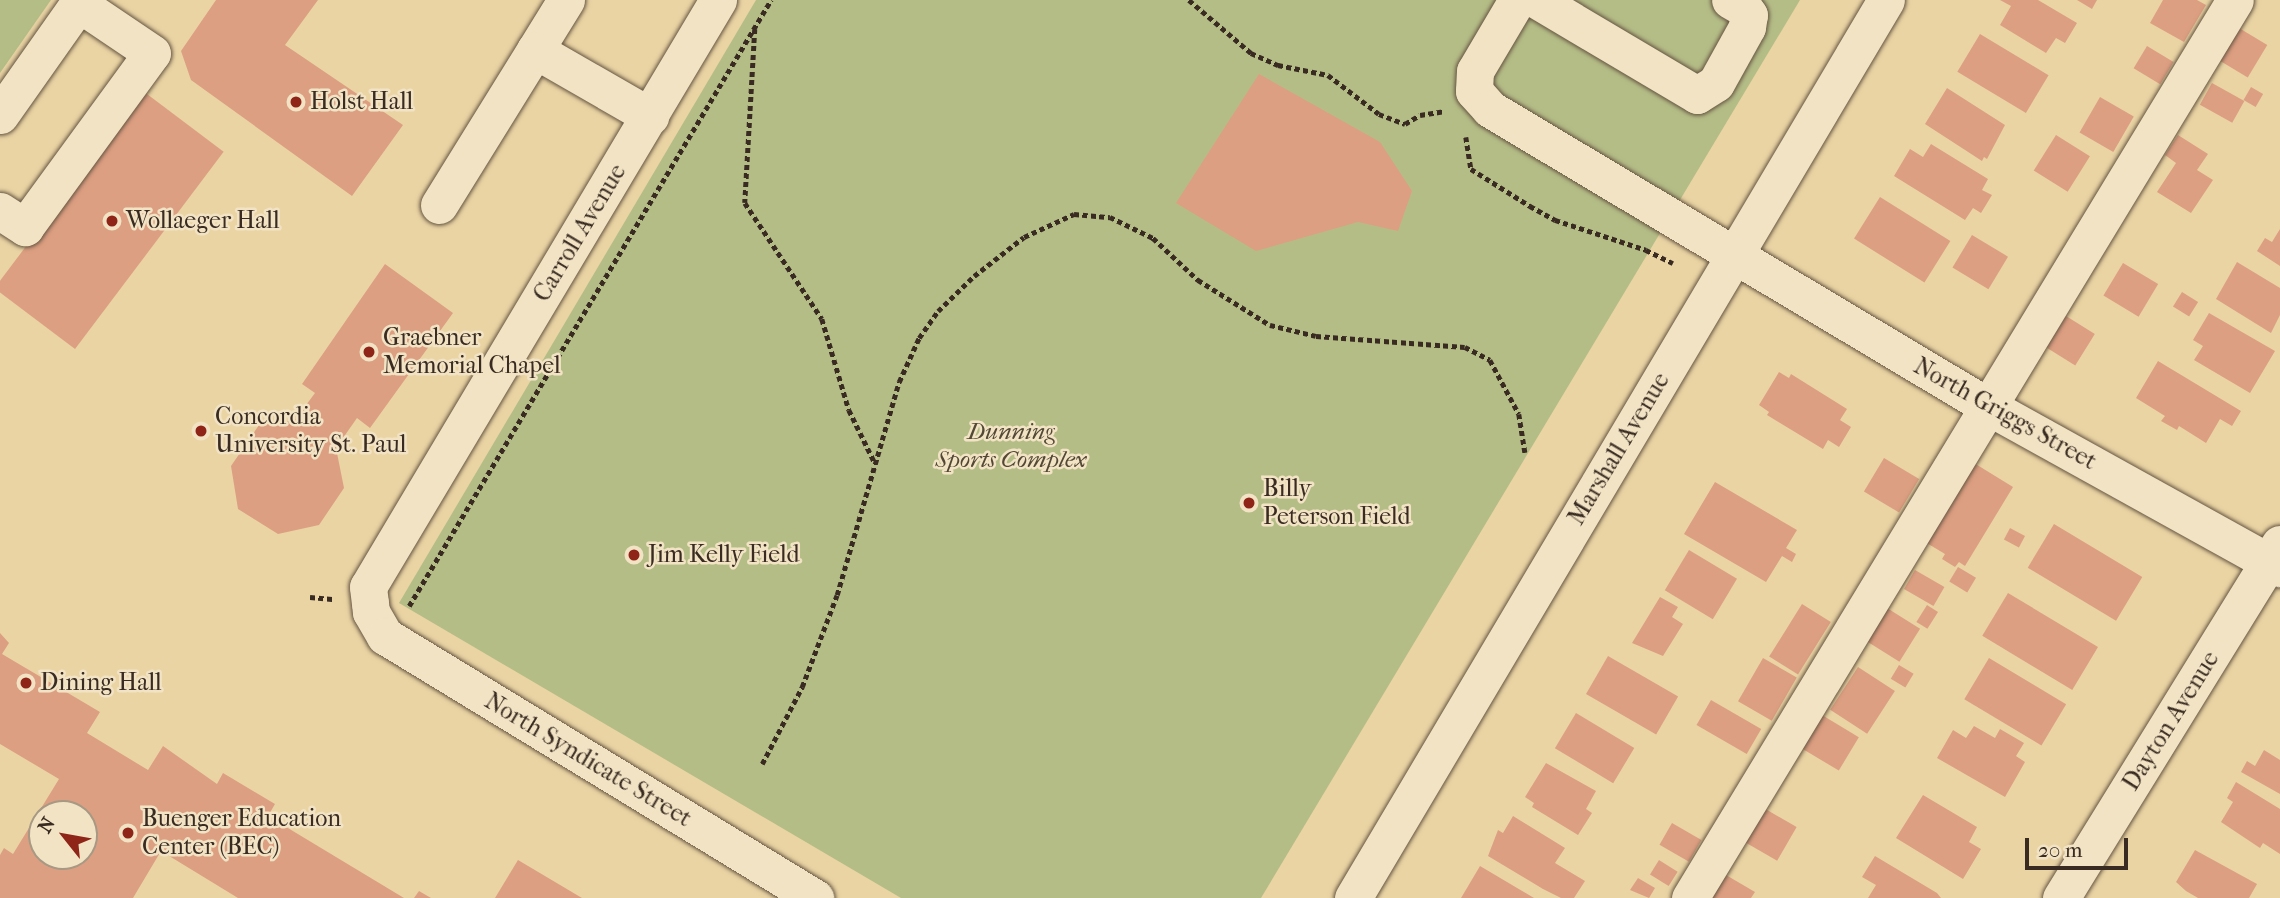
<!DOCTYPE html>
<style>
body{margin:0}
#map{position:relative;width:2280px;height:898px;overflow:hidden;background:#ead4a4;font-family:"IM FELL French Canon",serif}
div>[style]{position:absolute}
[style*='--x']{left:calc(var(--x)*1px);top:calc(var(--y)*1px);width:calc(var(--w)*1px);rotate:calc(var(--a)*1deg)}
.green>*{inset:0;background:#b5bd87}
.building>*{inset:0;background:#dd9f82;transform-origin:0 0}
.path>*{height:4.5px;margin-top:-2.25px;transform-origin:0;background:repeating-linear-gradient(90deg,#392b21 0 5px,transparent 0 8.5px)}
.roads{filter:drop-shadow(0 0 2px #655542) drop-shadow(0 0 2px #655542)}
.minor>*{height:37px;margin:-18.5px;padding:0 18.5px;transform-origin:18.5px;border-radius:18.5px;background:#f1e3c4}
.dots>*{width:19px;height:19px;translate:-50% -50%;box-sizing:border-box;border:4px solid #f1e3c4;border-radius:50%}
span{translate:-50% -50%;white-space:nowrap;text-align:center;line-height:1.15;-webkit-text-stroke:5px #f1e3c4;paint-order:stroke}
.poi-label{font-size:24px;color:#392b21}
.left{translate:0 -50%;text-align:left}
.street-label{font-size:24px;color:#392b21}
.park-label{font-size:24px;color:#524835;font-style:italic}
.north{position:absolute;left:28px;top:800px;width:70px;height:70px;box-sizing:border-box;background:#f1e3c4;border:2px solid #a79983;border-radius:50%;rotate:301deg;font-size:19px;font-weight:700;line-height:28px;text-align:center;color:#392b21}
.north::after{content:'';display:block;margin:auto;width:24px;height:32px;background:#8f2418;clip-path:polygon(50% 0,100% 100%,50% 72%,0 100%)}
.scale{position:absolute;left:2025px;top:838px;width:103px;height:32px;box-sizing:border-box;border:4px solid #392b21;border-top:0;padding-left:9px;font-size:21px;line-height:24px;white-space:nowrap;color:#392b21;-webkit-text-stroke:5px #f1e3c4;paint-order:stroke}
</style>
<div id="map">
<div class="green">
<i style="clip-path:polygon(0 0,51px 0,0 73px)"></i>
<i style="clip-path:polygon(756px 0,1800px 0,1261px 898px,901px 898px,399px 603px)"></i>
</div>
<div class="building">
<i style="clip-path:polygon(216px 0,318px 0,285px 45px,403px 125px,352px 196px,191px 80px,181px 51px)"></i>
<i style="clip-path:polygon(2000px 0,2038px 0,2077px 23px,2065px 43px,2056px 38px,2046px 53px,2000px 25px,2011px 6px)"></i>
<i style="clip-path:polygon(2077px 0,2097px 0,2092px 9px)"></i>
<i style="clip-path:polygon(2163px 0,2197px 0,2206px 5px,2184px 42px,2150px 23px)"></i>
<i style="left:2239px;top:28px;width:33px;height:38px;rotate:31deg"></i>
<i style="left:1980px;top:34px;width:80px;height:44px;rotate:31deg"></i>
<i style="left:2147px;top:46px;width:31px;height:26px;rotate:31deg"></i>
<i style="clip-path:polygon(1259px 74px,1380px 142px,1412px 191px,1398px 231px,1358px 222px,1256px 251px,1176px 203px)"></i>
<i style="left:2212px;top:83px;width:37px;height:25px;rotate:29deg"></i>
<i style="left:2251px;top:87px;width:14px;height:15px;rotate:30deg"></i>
<i style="clip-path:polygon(1947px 88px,2005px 125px,1987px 159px,1984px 157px,1982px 161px,1925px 124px)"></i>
<i style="left:143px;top:91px;width:101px;height:247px;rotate:37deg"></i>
<i style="left:2100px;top:97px;width:39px;height:41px;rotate:30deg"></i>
<i style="left:2056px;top:135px;width:40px;height:42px;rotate:32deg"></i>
<i style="clip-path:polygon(2178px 135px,2208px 154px,2197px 170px,2213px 180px,2191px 213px,2157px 192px,2176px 163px,2165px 155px)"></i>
<i style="clip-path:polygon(1931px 144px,1988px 179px,1982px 190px,1992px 195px,1981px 213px,1973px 208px,1965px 220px,1894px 176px,1910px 149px,1923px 157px)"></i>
<i style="left:1880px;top:197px;width:83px;height:49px;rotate:32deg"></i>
<i style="clip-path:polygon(2280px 229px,2280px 266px,2257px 251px,2265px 238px,2272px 242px)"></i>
<i style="left:1972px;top:235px;width:42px;height:38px;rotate:31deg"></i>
<i style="clip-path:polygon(2237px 262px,2280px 288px,2280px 315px,2271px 333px,2216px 299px)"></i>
<i style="left:2123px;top:263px;width:41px;height:38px;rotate:31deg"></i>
<i style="clip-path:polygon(385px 264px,453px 313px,370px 428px,357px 418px,336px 448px,344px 488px,319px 525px,278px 534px,238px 509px,231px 466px,259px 425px,295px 420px,315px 393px,302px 384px)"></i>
<i style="left:2182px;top:292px;width:19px;height:17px;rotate:32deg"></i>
<i style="clip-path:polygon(2209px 313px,2275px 351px,2250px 393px,2194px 360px,2203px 346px,2193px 340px)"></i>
<i style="left:2066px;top:316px;width:34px;height:37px;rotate:32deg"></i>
<i style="clip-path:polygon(2158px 361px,2241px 411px,2232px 426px,2220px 419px,2206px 443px,2179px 426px,2177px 430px,2161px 421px,2165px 416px,2136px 398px)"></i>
<i style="clip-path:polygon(1779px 372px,1789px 378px,1791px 374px,1847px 409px,1840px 420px,1851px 427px,1839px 447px,1828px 440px,1823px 449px,1767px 415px,1769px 412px,1759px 405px)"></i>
<i style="left:1884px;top:458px;width:41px;height:39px;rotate:31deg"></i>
<i style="clip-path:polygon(1974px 463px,2013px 487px,1965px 566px,1959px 562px,1955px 567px,1942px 559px,1945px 554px,1925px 542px)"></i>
<i style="clip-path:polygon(1715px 482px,1797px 530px,1786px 548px,1796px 554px,1792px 562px,1782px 556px,1766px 582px,1684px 534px)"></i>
<i style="left:2054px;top:524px;width:103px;height:51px;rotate:31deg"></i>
<i style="left:2010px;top:528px;width:17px;height:13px;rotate:28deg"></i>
<i style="left:1689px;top:550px;width:56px;height:47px;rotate:31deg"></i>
<i style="left:1958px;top:567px;width:21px;height:17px;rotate:31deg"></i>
<i style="left:1915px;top:570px;width:34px;height:22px;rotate:30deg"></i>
<i style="left:2008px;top:593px;width:105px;height:50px;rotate:31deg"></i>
<i style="clip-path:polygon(1660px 597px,1678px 607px,1672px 617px,1683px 624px,1663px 656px,1632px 643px)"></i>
<i style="left:1802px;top:604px;width:34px;height:62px;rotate:32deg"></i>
<i style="left:1927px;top:605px;width:13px;height:20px;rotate:32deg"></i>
<i style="left:1887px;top:608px;width:39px;height:39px;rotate:32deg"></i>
<i style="clip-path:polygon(evenodd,0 633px,9px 643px,2px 654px,100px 712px,87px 733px,148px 770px,163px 746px,217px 784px,223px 773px,275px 804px,268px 816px,404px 898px,238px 898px,161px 851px,133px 898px,0 898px,0 855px,4px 848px,13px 854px,59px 779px,0 744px,0 633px,42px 814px,84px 814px,84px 856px,42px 856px,42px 814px)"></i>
<i style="left:1608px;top:656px;width:81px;height:44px;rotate:30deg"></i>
<i style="left:1763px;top:658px;width:39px;height:50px;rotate:30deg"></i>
<i style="left:1989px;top:658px;width:90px;height:48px;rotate:31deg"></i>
<i style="left:1899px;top:665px;width:17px;height:16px;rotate:31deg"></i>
<i style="left:1858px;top:667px;width:44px;height:51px;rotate:33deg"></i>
<i style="left:1711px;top:700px;width:58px;height:29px;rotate:30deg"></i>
<i style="left:1576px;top:713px;width:68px;height:41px;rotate:31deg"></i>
<i style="left:1822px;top:715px;width:43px;height:39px;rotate:31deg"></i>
<i style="clip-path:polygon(1974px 726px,1995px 738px,2000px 729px,2024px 743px,2016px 756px,2025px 762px,2005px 797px,1937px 758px,1953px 730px,1966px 738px)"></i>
<i style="clip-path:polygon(2264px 750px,2280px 760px,2280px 794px,2241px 772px,2247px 761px,2255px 766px)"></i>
<i style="clip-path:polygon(1546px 763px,1596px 791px,1586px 809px,1592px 813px,1578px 835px,1532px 807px,1534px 803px,1525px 797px)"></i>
<i style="clip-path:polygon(2236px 782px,2280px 809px,2280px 854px,2263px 843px,2260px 848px,2221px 822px,2233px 802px,2227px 798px)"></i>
<i style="clip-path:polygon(1923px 795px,1977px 827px,1969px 842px,1981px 849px,1963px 879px,1896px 838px)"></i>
<i style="left:1762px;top:807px;width:40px;height:39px;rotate:30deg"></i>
<i style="clip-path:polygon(1513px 816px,1565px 848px,1555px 863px,1585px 881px,1574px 898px,1561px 898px,1543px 889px,1488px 856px,1498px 830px,1503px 833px)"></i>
<i style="left:1672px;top:823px;width:34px;height:25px;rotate:30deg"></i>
<i style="clip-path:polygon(2195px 850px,2257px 884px,2249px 898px,2198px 898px,2186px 891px,2176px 882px)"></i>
<i style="clip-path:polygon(1875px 856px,1937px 893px,1941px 898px,1868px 898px,1876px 885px,1862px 877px)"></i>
<i style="clip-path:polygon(518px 860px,582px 898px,495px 898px)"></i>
<i style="left:1659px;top:860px;width:22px;height:17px;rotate:32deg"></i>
<i style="clip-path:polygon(1480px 866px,1534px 898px,1461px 898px)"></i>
<i style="clip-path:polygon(1726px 875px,1755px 892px,1751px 898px,1712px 898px)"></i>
<i style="clip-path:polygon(1638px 878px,1655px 888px,1649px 898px,1630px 890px)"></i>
<i style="clip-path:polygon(419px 891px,431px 898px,414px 898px)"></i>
</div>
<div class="path">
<i style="--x:1189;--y:0;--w:82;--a:40.5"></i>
<i style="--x:1251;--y:53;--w:30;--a:24"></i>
<i style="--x:1278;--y:65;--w:51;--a:11.3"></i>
<i style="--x:1328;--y:75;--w:64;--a:37.4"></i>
<i style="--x:1379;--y:114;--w:28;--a:21"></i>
<i style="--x:1405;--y:124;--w:17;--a:-31"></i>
<i style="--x:1420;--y:115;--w:24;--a:-9"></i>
<i style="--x:755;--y:29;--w:174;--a:93.3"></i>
<i style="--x:745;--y:203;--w:139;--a:56.4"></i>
<i style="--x:822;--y:319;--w:95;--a:73.5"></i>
<i style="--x:849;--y:410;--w:59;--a:63.9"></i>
<i style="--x:1466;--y:137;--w:32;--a:81"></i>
<i style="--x:1471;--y:169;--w:70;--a:32.1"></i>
<i style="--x:1530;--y:206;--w:29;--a:29"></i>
<i style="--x:1555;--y:220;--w:96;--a:18.2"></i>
<i style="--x:1646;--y:250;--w:30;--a:26"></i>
<i style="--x:310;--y:597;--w:25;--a:5"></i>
<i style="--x:409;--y:606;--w:706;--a:-59.15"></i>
<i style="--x:762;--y:764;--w:87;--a:-62.5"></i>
<i style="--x:802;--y:687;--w:98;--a:-69.2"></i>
<i style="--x:837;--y:595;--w:222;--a:-73.8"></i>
<i style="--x:899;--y:382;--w:48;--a:-65.6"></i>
<i style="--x:919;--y:338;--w:33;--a:-55"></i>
<i style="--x:938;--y:311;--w:50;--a:-44.2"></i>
<i style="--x:974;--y:276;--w:63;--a:-38"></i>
<i style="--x:1024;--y:237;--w:55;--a:-24.7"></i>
<i style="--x:1074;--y:214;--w:36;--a:5"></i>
<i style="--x:1110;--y:217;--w:48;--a:26"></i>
<i style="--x:1153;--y:238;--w:62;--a:43"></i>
<i style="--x:1198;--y:280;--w:85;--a:32"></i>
<i style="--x:1270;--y:325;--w:47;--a:13.4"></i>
<i style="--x:1316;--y:336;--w:149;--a:4.2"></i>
<i style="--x:1465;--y:347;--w:28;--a:27"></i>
<i style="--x:1490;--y:360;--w:61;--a:61.8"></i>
<i style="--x:1519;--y:414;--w:39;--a:81"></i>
</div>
<div class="roads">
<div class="minor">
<i style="--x:566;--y:0;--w:59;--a:121.8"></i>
<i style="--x:535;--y:50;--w:133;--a:29.9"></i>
<i style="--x:718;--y:0;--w:683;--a:120.81"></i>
<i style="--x:368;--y:587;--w:16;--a:83"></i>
<i style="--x:370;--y:603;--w:9;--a:84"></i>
<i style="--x:371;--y:612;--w:28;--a:60"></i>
<i style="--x:385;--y:636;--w:504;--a:31.35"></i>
<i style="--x:1517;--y:0;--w:82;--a:120.6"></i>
<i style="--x:1475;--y:71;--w:20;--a:93"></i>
<i style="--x:1474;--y:91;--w:24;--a:48"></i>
<i style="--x:1490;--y:109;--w:581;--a:30.85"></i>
<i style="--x:1989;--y:407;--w:333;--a:29"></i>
<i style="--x:1537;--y:0;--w:186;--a:30.7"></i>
<i style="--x:1697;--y:95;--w:22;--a:-32"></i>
<i style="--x:1716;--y:83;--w:64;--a:-61"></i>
<i style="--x:1747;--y:27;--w:12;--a:-81"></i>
<i style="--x:1749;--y:15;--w:9;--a:-126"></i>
<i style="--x:1744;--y:8;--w:16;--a:-150"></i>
<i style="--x:0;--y:115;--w:141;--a:-54.8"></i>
<i style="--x:439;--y:205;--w:182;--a:-58.2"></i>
<i style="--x:0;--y:211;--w:30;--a:33"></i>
<i style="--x:25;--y:227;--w:215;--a:-53.9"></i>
<i style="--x:152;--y:53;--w:89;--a:-146"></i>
<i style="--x:1353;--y:898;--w:1044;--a:-59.31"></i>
<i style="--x:1690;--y:898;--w:1050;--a:-58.75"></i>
<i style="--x:2061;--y:898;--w:416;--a:-58.3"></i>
</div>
</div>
<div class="dots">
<i style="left:296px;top:102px;background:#8f2418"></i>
<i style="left:112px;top:221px;background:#8f2418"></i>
<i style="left:369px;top:352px;background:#8f2418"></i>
<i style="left:201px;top:431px;background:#8f2418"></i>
<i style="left:1249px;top:503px;background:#8f2418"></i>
<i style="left:634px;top:555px;background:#8f2418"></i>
<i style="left:26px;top:683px;background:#8f2418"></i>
<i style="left:128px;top:833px;background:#8f2418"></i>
</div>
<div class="poi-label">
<span class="left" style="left:310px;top:102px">Holst Hall</span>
<span class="left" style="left:126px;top:221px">Wollaeger Hall</span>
<span class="left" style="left:383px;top:352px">Graebner<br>Memorial Chapel</span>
<span class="left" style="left:215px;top:431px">Concordia<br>University St. Paul</span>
<span class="left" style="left:1263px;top:503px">Billy<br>Peterson Field</span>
<span class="left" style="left:648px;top:555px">Jim Kelly Field</span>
<span class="left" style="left:40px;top:683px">Dining Hall</span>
<span class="left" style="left:142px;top:833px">Buenger Education<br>Center (BEC)</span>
</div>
<div class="street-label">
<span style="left:580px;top:233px;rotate:-59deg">Carroll Avenue</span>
<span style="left:2005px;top:414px;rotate:29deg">North Griggs Street</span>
<span style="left:1619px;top:449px;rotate:-59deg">Marshall Avenue</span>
<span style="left:2171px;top:721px;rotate:-58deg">Dayton Avenue</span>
<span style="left:588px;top:760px;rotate:31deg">North Syndicate Street</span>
</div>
<div class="park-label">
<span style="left:1011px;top:446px">Dunning<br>Sports Complex</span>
</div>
<div class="north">N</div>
<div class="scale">20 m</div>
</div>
